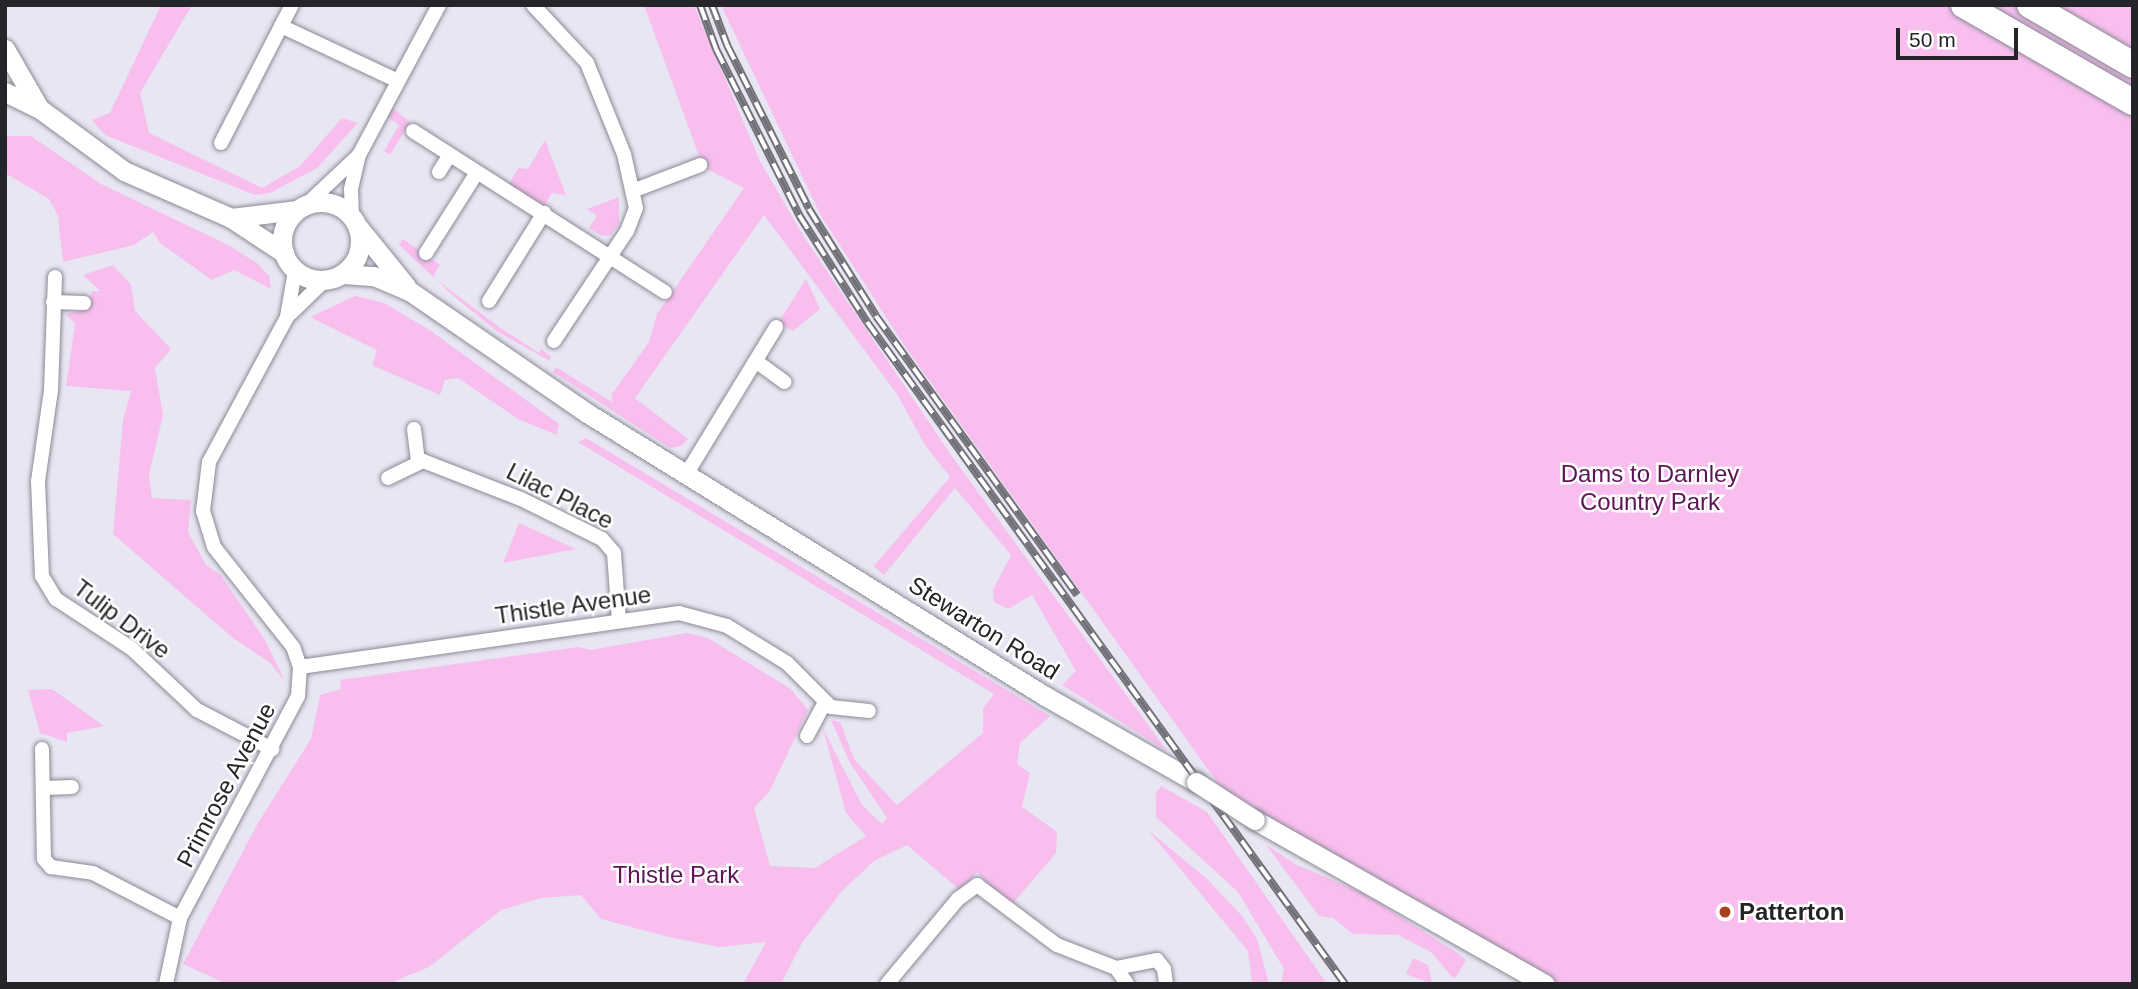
<!DOCTYPE html>
<style>
body{margin:0}
#map{position:relative;width:2138px;height:989px;overflow:hidden;background:#e7e6f2;font-family:Arial,sans-serif}
div>[style]{position:absolute}
[style*='--x']{left:calc(var(--x)*1px);top:calc(var(--y)*1px);width:calc(var(--w)*1px);rotate:calc(var(--a)*1deg)}
.green>*{inset:0;background:#f8beee}
.roads{filter:drop-shadow(0 0 2px #8a8a95) drop-shadow(0 0 2px #8a8a95)}
.minor>*{height:14px;margin:-7px;padding:0 7px;transform-origin:7px;border-radius:7px;background:#fff}
.secondary>*{height:19px;margin:-9.5px;padding:0 9.5px;transform-origin:9.5px;border-radius:9.5px;background:#fff}
.secondary>.ring{margin:-9.5px;padding:0;box-sizing:content-box;background:none;border:19px solid #fff;border-radius:50%}
.motorway>*{height:26px;margin:-13px;padding:0 13px;transform-origin:13px;border-radius:13px;background:#fff}
.rail>*{height:8px;margin-top:-4px;transform-origin:0;background:repeating-linear-gradient(90deg,#fff 0 16px,#727178 0 32px);box-sizing:border-box;border-block:2px solid #727178}
.bridges{filter:drop-shadow(0 0 2px #8a8a95) drop-shadow(0 0 2px #8a8a95)}
.secondary-bridge>*{height:19px;margin:-9.5px;padding:0 9.5px;transform-origin:9.5px;border-radius:9.5px;background:#fff}
.dots>*{width:19px;height:19px;translate:-50% -50%;box-sizing:border-box;border:4px solid #fff;border-radius:50%}
span{translate:-50% -50%;white-space:nowrap;text-align:center;line-height:1.15;-webkit-text-stroke:5px #fff;paint-order:stroke}
.park-label{font-size:24px;color:#5c1455}
.street-label{font-size:24px;color:#252529}
.poi-label{font-size:24px;color:#252529;font-weight:700}
.left{translate:0 -50%;text-align:left}
.frame{position:absolute;inset:0;border:7px solid #252529;pointer-events:none}
.scale{position:absolute;left:1896px;top:28px;width:122px;height:32px;box-sizing:border-box;border:4px solid #252529;border-top:0;padding-left:9px;font-size:21px;line-height:24px;white-space:nowrap;color:#252529;-webkit-text-stroke:5px #fff;paint-order:stroke}
</style>
<div id="map">
<div class="green">
<i style="clip-path:polygon(161px 5px,192px 5px,140px 93px,149px 133px,262px 188px,300px 166px,342px 118px,358px 123px,317px 168px,270px 193px,255px 195px,105px 135px,92px 120px,110px 113px)"></i>
<i style="clip-path:polygon(644px 5px,694px 5px,760px 161px,804px 237px,951px 455px,1167px 751px,1062px 685px,1076px 671px,1032px 595px,1008px 609px,994px 602px,993px 590px,1011px 555px,955px 488px,884px 575px,874px 566px,950px 477px,925px 445px,897px 394px,764px 215px,635px 398px,688px 439px,681px 446px,670px 448px,553px 372px,556px 367px,612px 402px,612px 394px,649px 342px,657px 314px,744px 188px,703px 167px)"></i>
<i style="clip-path:polygon(721px 5px,2133px 5px,2133px 984px,1543px 984px,1235px 807px,908px 351px,821px 216px)"></i>
<i style="clip-path:polygon(391px 107px,410px 122px,390px 155px,384px 151px,399px 125px,386px 116px)"></i>
<i style="clip-path:polygon(5px 136px,31px 136px,101px 184px,228px 245px,257px 263px,269px 276px,271px 289px,234px 270px,212px 280px,160px 243px,153px 232px,134px 245px,63px 262px,58px 216px,49px 199px,5px 173px)"></i>
<i style="clip-path:polygon(545px 140px,566px 195px,552px 193px,543px 208px,508px 186px,518px 168px,528px 169px)"></i>
<i style="clip-path:polygon(619px 197px,619px 223px,611px 235px,602px 236px,589px 228px,597px 216px,587px 209px)"></i>
<i style="clip-path:polygon(403px 239px,440px 265px,433px 277px,499px 327px,539px 353px,541px 349px,551px 357px,550px 361px,498px 332px,457px 299px,399px 245px)"></i>
<i style="clip-path:polygon(113px 265px,131px 285px,135px 311px,171px 349px,155px 368px,163px 415px,149px 475px,152px 498px,191px 500px,188px 532px,206px 565px,220px 574px,265px 640px,285px 681px,269px 662px,233px 638px,113px 534px,123px 420px,131px 391px,66px 386px,75px 324px,66px 314px,88px 310px,92px 291px,100px 291px,83px 275px)"></i>
<i style="clip-path:polygon(806px 279px,820px 309px,793px 331px,778px 323px)"></i>
<i style="clip-path:polygon(355px 296px,384px 303px,431px 331px,559px 424px,557px 435px,518px 419px,458px 378px,445px 380px,440px 395px,372px 365px,377px 350px,310px 317px)"></i>
<i style="clip-path:polygon(586px 438px,1050px 716px,1020px 743px,1017px 764px,1030px 773px,1022px 807px,1057px 832px,1056px 853px,1011px 906px,977px 872px,961px 891px,907px 845px,874px 861px,842px 891px,802px 943px,781px 984px,743px 984px,766px 942px,719px 947px,669px 937px,601px 919px,581px 895px,541px 898px,501px 910px,429px 967px,388px 984px,227px 984px,183px 964px,258px 823px,311px 739px,320px 695px,341px 689px,340px 680px,579px 647px,590px 650px,687px 633px,708px 638px,791px 689px,808px 710px,770px 791px,754px 808px,770px 866px,815px 868px,866px 836px,846px 813px,823px 729px,862px 805px,882px 824px,887px 818px,850px 763px,831px 720px,840px 722px,854px 759px,897px 805px,983px 733px,983px 708px,994px 694px,578px 442px)"></i>
<i style="clip-path:polygon(519px 523px,576px 549px,503px 563px)"></i>
<i style="clip-path:polygon(52px 689px,104px 726px,67px 733px,67px 742px,40px 733px,28px 690px)"></i>
<i style="clip-path:polygon(1161px 786px,1207px 812px,1327px 984px,1281px 984px,1284px 969px,1238px 892px,1156px 817px,1156px 793px)"></i>
<i style="clip-path:polygon(1148px 830px,1206px 878px,1243px 917px,1257px 939px,1269px 984px,1252px 984px,1248px 951px)"></i>
<i style="clip-path:polygon(1266px 845px,1297px 865px,1363px 893px,1456px 952px,1466px 960px,1457px 976px,1453px 978px,1431px 952px,1398px 935px,1353px 934px,1333px 918px,1319px 916px)"></i>
<i style="clip-path:polygon(1413px 958px,1428px 965px,1432px 984px,1406px 974px)"></i>
</div>
<div class="roads">
<div class="minor">
<i style="--x:533;--y:5;--w:79;--a:47"></i>
<i style="--x:587;--y:63;--w:98;--a:67.9"></i>
<i style="--x:624;--y:154;--w:55;--a:77.5"></i>
<i style="--x:636;--y:208;--w:25;--a:111"></i>
<i style="--x:627;--y:231;--w:132;--a:123.6"></i>
<i style="--x:281;--y:26;--w:129;--a:25.2"></i>
<i style="--x:413;--y:131;--w:299;--a:32.6"></i>
<i style="--x:221;--y:143;--w:155;--a:-62.8"></i>
<i style="--x:439;--y:172;--w:19;--a:-58"></i>
<i style="--x:635;--y:190;--w:70;--a:-21"></i>
<i style="--x:307;--y:204;--w:70;--a:-43.3"></i>
<i style="--x:352;--y:217;--w:28;--a:-92"></i>
<i style="--x:351;--y:189;--w:35;--a:-77"></i>
<i style="--x:359;--y:155;--w:170;--a:-61.9"></i>
<i style="--x:426;--y:253;--w:93;--a:-57.7"></i>
<i style="--x:55;--y:277;--w:113;--a:92"></i>
<i style="--x:51;--y:390;--w:92;--a:98.1"></i>
<i style="--x:38;--y:481;--w:95;--a:87.6"></i>
<i style="--x:42;--y:576;--w:27;--a:59"></i>
<i style="--x:56;--y:599;--w:90;--a:33.2"></i>
<i style="--x:131;--y:648;--w:91;--a:43.2"></i>
<i style="--x:197;--y:710;--w:85;--a:27.5"></i>
<i style="--x:489;--y:301;--w:104;--a:-58"></i>
<i style="--x:53;--y:302;--w:31;--a:2"></i>
<i style="--x:291;--y:313;--w:47;--a:-44.1"></i>
<i style="--x:757;--y:362;--w:34;--a:36"></i>
<i style="--x:414;--y:429;--w:33;--a:83"></i>
<i style="--x:687;--y:473;--w:171;--a:-58.6"></i>
<i style="--x:388;--y:478;--w:39;--a:-26"></i>
<i style="--x:423;--y:461;--w:105;--a:21.2"></i>
<i style="--x:521;--y:499;--w:90;--a:26.3"></i>
<i style="--x:602;--y:539;--w:18;--a:49"></i>
<i style="--x:614;--y:553;--w:68;--a:85.8"></i>
<i style="--x:300;--y:667;--w:383;--a:-8.1"></i>
<i style="--x:679;--y:613;--w:50;--a:15.2"></i>
<i style="--x:727;--y:626;--w:70;--a:31.7"></i>
<i style="--x:787;--y:663;--w:62;--a:45"></i>
<i style="--x:831;--y:707;--w:38;--a:6"></i>
<i style="--x:807;--y:736;--w:38;--a:-62"></i>
<i style="--x:42;--y:749;--w:110;--a:89"></i>
<i style="--x:44;--y:859;--w:11;--a:49"></i>
<i style="--x:51;--y:867;--w:42;--a:8.1"></i>
<i style="--x:93;--y:873;--w:98;--a:27.3"></i>
<i style="--x:44;--y:788;--w:28;--a:-2"></i>
<i style="--x:1116;--y:968;--w:42;--a:-11"></i>
<i style="--x:1157;--y:960;--w:11;--a:52"></i>
<i style="--x:1164;--y:969;--w:15;--a:82"></i>
<i style="--x:166;--y:984;--w:67;--a:-78"></i>
<i style="--x:180;--y:918;--w:251;--a:-62"></i>
<i style="--x:298;--y:696;--w:29;--a:-86"></i>
<i style="--x:300;--y:667;--w:21;--a:-109"></i>
<i style="--x:293;--y:647;--w:127;--a:-128.3"></i>
<i style="--x:214;--y:547;--w:38;--a:-107"></i>
<i style="--x:203;--y:511;--w:49;--a:-83"></i>
<i style="--x:209;--y:462;--w:165;--a:-61.7"></i>
<i style="--x:287;--y:317;--w:47;--a:-80.1"></i>
<i style="--x:887;--y:984;--w:111;--a:-50.1"></i>
<i style="--x:958;--y:899;--w:24;--a:-36"></i>
<i style="--x:977;--y:885;--w:100;--a:36.9"></i>
<i style="--x:1057;--y:945;--w:63;--a:21.3"></i>
<i style="--x:1116;--y:968;--w:19;--a:55"></i>
</div>
<div class="secondary">
<i style="--x:5;--y:49;--w:68;--a:60"></i>
<i style="--x:5;--y:92;--w:39;--a:26"></i>
<i style="--x:40;--y:109;--w:104;--a:36.4"></i>
<i style="--x:124;--y:171;--w:117;--a:23.7"></i>
<i style="--x:231;--y:218;--w:64;--a:33.4"></i>
<i class="ring" style="left:282px;top:202px;width:59px;height:59px"></i>
<i style="--x:231;--y:218;--w:65;--a:-7"></i>
<i style="--x:359;--y:228;--w:75;--a:51"></i>
<i style="--x:343;--y:274;--w:31;--a:4"></i>
<i style="--x:374;--y:276;--w:40;--a:23.4"></i>
<i style="--x:411;--y:292;--w:214;--a:34.5"></i>
<i style="--x:587;--y:413;--w:538;--a:31.71"></i>
<i style="--x:1045;--y:696;--w:174;--a:29.7"></i>
<i style="--x:1255;--y:820;--w:333;--a:29.5"></i>
</div>
<div class="motorway">
<i style="--x:1964;--y:5;--w:195;--a:29.9"></i>
<i style="--x:2030;--y:5;--w:119;--a:30.2"></i>
</div>
</div>
<div class="rail">
<i style="--x:700;--y:5;--w:47;--a:70"></i>
<i style="--x:716;--y:49;--w:186;--a:63.4"></i>
<i style="--x:799;--y:215;--w:127;--a:57.6"></i>
<i style="--x:867;--y:322;--w:817;--a:54.17"></i>
<i style="--x:712;--y:5;--w:43;--a:69.4"></i>
<i style="--x:727;--y:45;--w:183;--a:63.4"></i>
<i style="--x:809;--y:209;--w:126;--a:57.9"></i>
<i style="--x:876;--y:316;--w:344;--a:54.2"></i>
</div>
<div class="bridges">
<div class="secondary-bridge">
<i style="--x:1196;--y:782;--w:70;--a:32.8"></i>
</div>
</div>
<div class="dots">
<i style="left:1725px;top:912px;background:#a8411e"></i>
</div>
<div class="park-label">
<span style="left:1650px;top:488px">Dams to Darnley<br>Country Park</span>
<span style="left:676px;top:875px">Thistle Park</span>
</div>
<div class="street-label">
<span style="left:560px;top:496px;rotate:27deg">Lilac Place</span>
<span style="left:573px;top:605px;rotate:-8deg">Thistle Avenue</span>
<span style="left:122px;top:619px;rotate:37deg">Tulip Drive</span>
<span style="left:984px;top:628px;rotate:32deg">Stewarton Road</span>
<span style="left:226px;top:785px;rotate:-62deg">Primrose Avenue</span>
</div>
<div class="poi-label">
<span class="left" style="left:1739px;top:912px">Patterton</span>
</div>
<div class="frame"></div>
<div class="scale">50 m</div>
</div>
